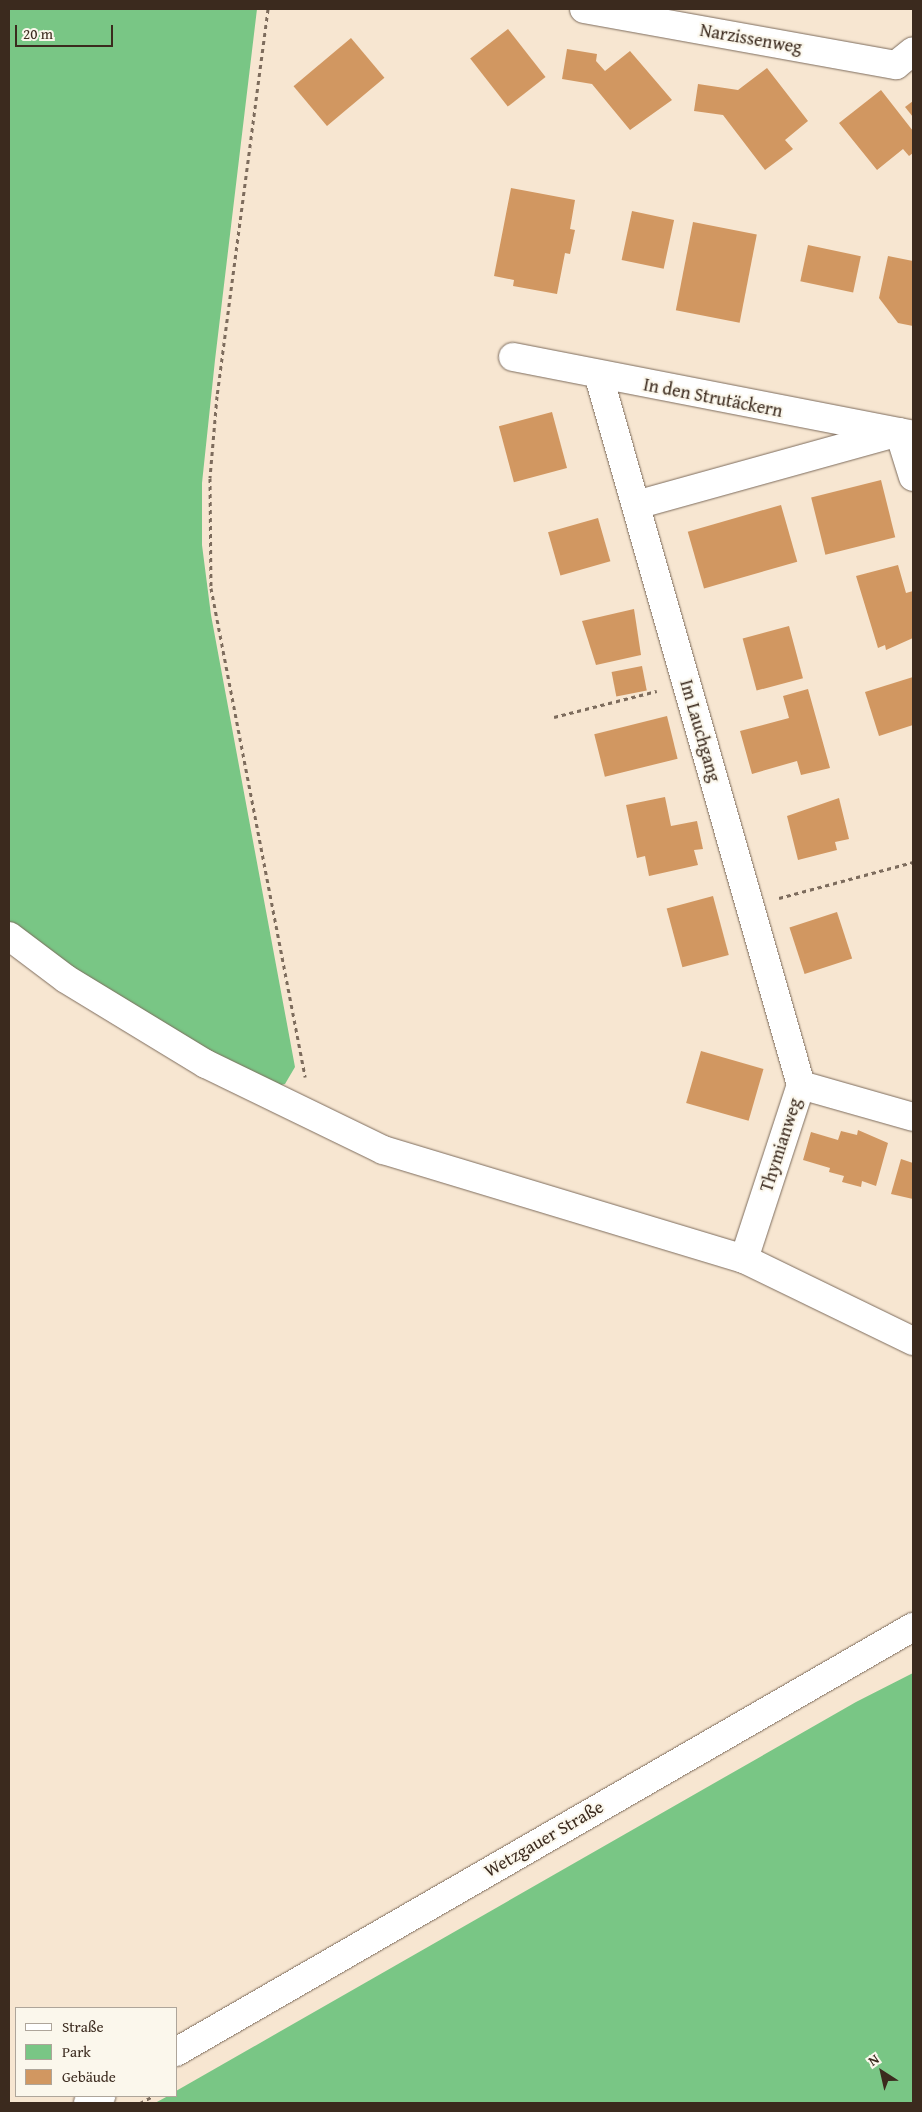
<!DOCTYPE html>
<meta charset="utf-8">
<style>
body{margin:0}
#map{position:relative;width:922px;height:2112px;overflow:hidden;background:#f7e6d1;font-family:"Gentium Book Plus",serif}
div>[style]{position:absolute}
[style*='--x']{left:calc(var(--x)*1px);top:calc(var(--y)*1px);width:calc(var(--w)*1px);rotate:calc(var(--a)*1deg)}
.green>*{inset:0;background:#79c685}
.building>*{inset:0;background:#d19761;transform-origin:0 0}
.path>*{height:3px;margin-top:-1.5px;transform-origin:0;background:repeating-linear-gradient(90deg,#7d6c5d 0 4px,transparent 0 8px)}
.roads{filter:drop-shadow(0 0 1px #7d6c5d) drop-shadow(0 0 1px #7d6c5d)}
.minor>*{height:28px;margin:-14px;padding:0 14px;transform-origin:14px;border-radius:14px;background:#fff}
span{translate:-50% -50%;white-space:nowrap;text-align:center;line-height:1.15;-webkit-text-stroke:4px #fbf7ec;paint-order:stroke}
.street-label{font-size:18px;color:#3b2a1e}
.frame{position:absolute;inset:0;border:10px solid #3b2a1e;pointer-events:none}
.legend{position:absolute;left:15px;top:2007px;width:162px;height:90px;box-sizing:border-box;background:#fbf7ec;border:1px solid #aea59a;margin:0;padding:6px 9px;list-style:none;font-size:15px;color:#3b2a1e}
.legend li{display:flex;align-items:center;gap:10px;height:25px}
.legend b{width:25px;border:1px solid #aea59a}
.north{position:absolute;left:857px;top:2047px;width:50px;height:50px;-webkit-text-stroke:4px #fbf7ec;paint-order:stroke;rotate:325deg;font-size:14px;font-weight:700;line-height:20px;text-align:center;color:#3b2a1e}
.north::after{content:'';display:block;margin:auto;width:18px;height:22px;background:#3b2a1e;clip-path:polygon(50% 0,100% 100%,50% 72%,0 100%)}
.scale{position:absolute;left:15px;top:25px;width:98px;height:22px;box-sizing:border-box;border:2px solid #3b2a1e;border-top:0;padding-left:6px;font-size:15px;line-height:18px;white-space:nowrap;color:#3b2a1e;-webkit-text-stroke:4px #fbf7ec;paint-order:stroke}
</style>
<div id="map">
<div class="green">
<i style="clip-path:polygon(9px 9px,257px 9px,215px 360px,202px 483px,202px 545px,211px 615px,295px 1067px,285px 1084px,274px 1087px,140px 1015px,9px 926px)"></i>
<i style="clip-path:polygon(913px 1673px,913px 2103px,155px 2103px,168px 2096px,176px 2096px,176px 2091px,856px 1702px)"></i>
</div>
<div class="building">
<i style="left:508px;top:29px;width:61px;height:48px;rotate:52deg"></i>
<i style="left:351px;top:38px;width:52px;height:75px;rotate:50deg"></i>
<i style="clip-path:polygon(567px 49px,597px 54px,596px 61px,605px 71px,630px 51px,672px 100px,630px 130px,592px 84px,562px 79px)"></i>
<i style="clip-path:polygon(767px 68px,808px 121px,785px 140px,793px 149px,765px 170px,723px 115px,694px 111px,698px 84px,738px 90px)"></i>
<i style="clip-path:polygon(881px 90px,913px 131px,913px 153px,909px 156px,903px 149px,877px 170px,839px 123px)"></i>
<i style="clip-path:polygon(913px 101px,913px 117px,905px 107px)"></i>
<i style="clip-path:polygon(511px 188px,575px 200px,570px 229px,575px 230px,570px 254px,565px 253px,557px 294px,513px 286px,514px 280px,494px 276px)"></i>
<i style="left:632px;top:211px;width:43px;height:50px;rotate:12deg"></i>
<i style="left:693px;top:222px;width:65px;height:90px;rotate:11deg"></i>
<i style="left:808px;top:245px;width:54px;height:37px;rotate:12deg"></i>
<i style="clip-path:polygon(888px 256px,913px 261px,913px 326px,898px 323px,879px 298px)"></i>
<i style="left:552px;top:412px;width:58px;height:55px;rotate:75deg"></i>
<i style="left:881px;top:480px;width:59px;height:72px;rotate:76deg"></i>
<i style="left:781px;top:505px;width:59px;height:97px;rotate:74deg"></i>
<i style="left:598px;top:518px;width:45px;height:52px;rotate:74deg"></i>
<i style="clip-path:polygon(898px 565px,906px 593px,913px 591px,913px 638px,886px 650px,885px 645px,878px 648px,856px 576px)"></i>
<i style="clip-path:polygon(634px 609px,641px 655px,596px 665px,582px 621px)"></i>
<i style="left:789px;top:626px;width:54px;height:48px;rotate:75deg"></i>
<i style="left:642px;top:666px;width:25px;height:31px;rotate:79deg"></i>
<i style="clip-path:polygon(913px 677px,913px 725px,879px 736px,865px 692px)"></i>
<i style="clip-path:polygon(808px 689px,830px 768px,801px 775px,797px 761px,752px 774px,740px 731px,789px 718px,783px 696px)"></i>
<i style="left:667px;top:716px;width:44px;height:75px;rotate:76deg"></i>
<i style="clip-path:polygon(665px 797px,671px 826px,697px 821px,703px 849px,694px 850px,698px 865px,649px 876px,645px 856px,637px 858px,626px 805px)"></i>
<i style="clip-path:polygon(839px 798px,849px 839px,835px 842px,837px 850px,798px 860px,787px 816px)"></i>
<i style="left:713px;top:896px;width:61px;height:48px;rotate:75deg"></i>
<i style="left:837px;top:912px;width:49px;height:50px;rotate:72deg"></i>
<i style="left:701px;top:1051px;width:65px;height:54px;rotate:16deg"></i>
<i style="clip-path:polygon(858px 1130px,888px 1143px,876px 1186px,862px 1181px,861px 1187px,842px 1182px,844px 1176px,829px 1172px,830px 1168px,803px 1160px,811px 1132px,838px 1140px,841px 1131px,857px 1135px)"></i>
<i style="clip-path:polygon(901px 1159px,913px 1163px,913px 1199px,891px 1194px)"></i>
</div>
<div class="path">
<i style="--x:268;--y:9;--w:390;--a:97.5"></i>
<i style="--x:217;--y:396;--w:82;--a:94.9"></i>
<i style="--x:210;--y:478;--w:110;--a:89.5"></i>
<i style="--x:211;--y:588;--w:498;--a:79.1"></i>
<i style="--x:554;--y:717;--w:106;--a:-14.2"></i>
<i style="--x:779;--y:898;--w:139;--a:-15"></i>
<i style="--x:140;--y:2103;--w:15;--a:-28"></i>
</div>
<div class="roads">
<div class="minor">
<i style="--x:584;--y:9;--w:317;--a:10.2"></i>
<i style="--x:896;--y:65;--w:22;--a:-39"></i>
<i style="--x:513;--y:357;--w:408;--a:11"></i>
<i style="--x:599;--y:377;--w:736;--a:74.08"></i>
<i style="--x:636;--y:505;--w:273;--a:-15.5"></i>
<i style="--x:899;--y:432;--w:47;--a:72.7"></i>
<i style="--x:9;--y:936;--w:71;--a:37"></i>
<i style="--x:66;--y:979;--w:164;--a:31.3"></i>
<i style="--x:206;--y:1064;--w:197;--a:25.9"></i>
<i style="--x:383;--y:1150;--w:377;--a:16.8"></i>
<i style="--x:744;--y:1259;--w:188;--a:25.9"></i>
<i style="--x:801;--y:1085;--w:116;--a:15.9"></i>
<i style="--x:744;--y:1259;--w:183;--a:-71.9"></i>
<i style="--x:176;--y:2052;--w:851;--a:-29.97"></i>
<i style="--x:88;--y:2103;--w:15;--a:-28"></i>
</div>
</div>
<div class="street-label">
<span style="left:751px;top:39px;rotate:10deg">Narzissenweg</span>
<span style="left:713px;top:398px;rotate:11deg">In den Strutäckern</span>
<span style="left:700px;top:731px;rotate:74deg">Im Lauchgang</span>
<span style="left:781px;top:1145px;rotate:-72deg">Thymianweg</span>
<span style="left:544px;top:1839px;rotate:-30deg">Wetzgauer Straße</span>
</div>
<div class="frame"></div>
<ul class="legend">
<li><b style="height:6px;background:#fff"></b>Straße</li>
<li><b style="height:14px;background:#79c685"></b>Park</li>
<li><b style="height:14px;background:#d19761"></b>Gebäude</li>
</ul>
<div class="north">N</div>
<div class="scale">20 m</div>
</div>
